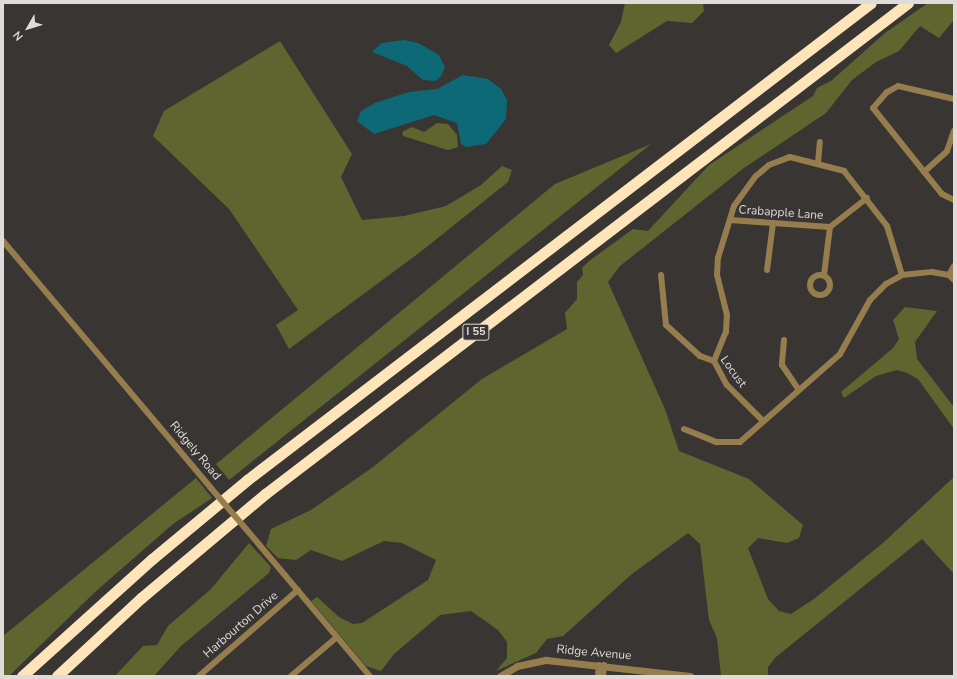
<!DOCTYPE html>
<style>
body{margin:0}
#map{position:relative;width:957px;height:679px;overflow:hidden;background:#393533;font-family:"Nunito Sans",sans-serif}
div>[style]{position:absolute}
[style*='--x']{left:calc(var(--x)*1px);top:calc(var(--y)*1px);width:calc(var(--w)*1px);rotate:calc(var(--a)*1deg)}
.green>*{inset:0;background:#5f652f}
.water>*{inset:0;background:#0e6976}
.minor>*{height:6px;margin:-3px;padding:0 3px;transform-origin:3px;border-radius:3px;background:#967d4e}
.minor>.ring{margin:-3px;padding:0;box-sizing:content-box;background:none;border:6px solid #967d4e;border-radius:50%}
.tertiary>*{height:7px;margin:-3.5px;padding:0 3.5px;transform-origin:3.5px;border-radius:3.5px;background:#967d4e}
.motorway>*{height:11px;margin:-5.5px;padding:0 5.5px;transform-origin:5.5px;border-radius:5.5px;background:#fee5b9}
.minor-bridge>*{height:6px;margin:-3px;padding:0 3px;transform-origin:3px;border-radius:3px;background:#967d4e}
span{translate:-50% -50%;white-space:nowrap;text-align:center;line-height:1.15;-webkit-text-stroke:4px #393533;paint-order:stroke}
.shield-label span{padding:1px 3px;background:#393533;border:1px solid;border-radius:3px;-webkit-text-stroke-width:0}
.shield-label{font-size:11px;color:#dedbda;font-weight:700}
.street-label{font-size:12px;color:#dedbda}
.frame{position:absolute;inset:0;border:4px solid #dedbda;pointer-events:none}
.north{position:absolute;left:8px;top:8px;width:40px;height:40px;-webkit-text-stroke:3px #393533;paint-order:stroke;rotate:231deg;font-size:11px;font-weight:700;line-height:16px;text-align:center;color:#dedbda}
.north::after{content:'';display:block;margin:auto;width:14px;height:18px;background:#dedbda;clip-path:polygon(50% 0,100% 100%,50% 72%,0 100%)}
</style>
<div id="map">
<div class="green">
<i style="clip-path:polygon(625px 3px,703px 3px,704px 11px,692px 23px,667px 21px,616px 53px,609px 45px,621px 22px)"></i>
<i style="clip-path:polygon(928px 3px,954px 3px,954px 20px,939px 38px,920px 26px,899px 51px,876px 62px,852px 80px,826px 113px,744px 168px,620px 266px,608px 282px,665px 409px,679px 451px,749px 479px,803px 525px,799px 538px,787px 543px,758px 538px,748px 548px,768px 599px,779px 611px,791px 614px,814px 599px,884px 542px,954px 477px,954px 574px,922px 539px,776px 657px,768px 667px,768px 676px,721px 676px,717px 638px,709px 620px,700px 544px,688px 533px,632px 574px,563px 636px,547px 639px,536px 653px,496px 671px,507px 658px,507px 642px,498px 630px,471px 611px,440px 615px,394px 654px,381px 671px,366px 666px,311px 601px,317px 597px,339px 617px,353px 624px,362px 623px,428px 580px,436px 560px,402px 543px,384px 541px,342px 561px,311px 550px,296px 560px,278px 558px,266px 546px,271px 529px,311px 510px,373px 467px,482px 379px,567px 329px,565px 313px,577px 299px,577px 282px,583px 275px,582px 268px,589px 261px,633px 229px,648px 231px,709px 165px,813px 96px,817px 88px,831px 81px,885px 33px)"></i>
<i style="clip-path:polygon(280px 41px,352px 154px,341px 177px,362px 220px,404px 216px,446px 206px,481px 185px,502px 166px,512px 170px,508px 182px,419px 253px,289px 349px,276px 325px,298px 310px,229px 209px,153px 136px,164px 111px)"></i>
<i style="clip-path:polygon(437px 123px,448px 124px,457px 135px,458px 147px,448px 150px,403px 136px,402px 132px,412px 127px,424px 132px)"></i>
<i style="clip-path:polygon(651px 144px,229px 480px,216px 464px,555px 184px)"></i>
<i style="clip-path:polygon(905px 307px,937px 311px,915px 342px,917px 359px,954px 407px,954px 429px,918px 379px,907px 373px,897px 370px,876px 376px,844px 398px,841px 392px,893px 348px,899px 339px,893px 320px)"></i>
<i style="clip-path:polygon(196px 478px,212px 498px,173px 524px,95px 592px,9px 676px,3px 676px,3px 636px)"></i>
<i style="clip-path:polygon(249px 543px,271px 567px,269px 573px,181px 646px,154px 676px,115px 676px,143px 646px,157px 645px,168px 626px,211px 589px)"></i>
</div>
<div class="water">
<i style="clip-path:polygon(404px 40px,418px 43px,439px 55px,445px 67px,441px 76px,436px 81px,423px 80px,407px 66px,372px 52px,382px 43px)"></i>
<i style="clip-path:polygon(463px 75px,488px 79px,501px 89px,507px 100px,506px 119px,486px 144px,466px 147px,461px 144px,457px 123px,434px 115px,374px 134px,357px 121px,361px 111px,375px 103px,409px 92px,437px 89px)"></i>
</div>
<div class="minor">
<i style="--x:954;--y:99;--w:57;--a:-166.9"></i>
<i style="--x:898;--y:86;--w:13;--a:151"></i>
<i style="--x:887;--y:92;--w:21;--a:131"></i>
<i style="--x:873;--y:108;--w:110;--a:51.3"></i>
<i style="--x:942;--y:194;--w:13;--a:27"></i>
<i style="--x:818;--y:163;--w:21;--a:-85"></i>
<i style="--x:924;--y:172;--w:31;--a:-42"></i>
<i style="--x:947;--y:151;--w:21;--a:-71"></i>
<i style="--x:730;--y:220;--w:100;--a:4"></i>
<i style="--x:830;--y:227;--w:47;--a:-38.1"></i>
<i style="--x:3;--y:241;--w:322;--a:49.9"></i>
<i style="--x:767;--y:270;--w:47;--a:-82.7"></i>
<i class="ring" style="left:810px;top:275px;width:14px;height:14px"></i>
<i style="--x:661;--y:275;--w:50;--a:84.3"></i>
<i style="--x:666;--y:325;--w:46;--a:42.4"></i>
<i style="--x:700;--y:356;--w:15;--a:20"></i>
<i style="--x:714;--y:361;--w:27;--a:62"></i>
<i style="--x:727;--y:385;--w:51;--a:45"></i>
<i style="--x:824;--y:275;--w:48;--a:-82.9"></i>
<i style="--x:949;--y:275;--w:10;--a:-61"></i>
<i style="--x:784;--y:340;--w:25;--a:95"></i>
<i style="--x:782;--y:365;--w:30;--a:56"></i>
<i style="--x:714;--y:361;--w:31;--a:-68"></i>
<i style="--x:726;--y:332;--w:17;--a:-87"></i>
<i style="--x:727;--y:315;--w:41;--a:-104"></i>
<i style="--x:717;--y:275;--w:17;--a:-87"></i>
<i style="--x:718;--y:258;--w:54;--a:-72.9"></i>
<i style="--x:734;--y:206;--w:37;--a:-54"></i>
<i style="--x:756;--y:176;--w:17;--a:-40"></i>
<i style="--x:769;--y:165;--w:22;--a:-21"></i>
<i style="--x:790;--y:157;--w:56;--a:14.5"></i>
<i style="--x:844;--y:171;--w:70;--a:52"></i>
<i style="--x:887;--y:226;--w:51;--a:73"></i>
<i style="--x:684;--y:429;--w:35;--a:22"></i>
<i style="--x:716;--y:442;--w:24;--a:0"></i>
<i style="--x:740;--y:442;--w:133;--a:-41.3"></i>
<i style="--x:840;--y:354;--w:62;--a:-60.9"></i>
<i style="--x:870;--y:300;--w:23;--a:-45"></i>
<i style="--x:886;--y:284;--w:18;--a:-29"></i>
<i style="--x:902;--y:275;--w:30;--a:-6"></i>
<i style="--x:932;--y:272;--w:17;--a:10"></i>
<i style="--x:949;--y:275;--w:7;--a:45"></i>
<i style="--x:246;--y:529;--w:192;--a:49.9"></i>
<i style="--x:199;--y:676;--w:131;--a:-41"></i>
<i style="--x:291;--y:676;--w:60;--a:-40.3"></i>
<i style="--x:598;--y:676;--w:11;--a:-85"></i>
<i style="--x:603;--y:676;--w:11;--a:-85"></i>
</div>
<div class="tertiary">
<i style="--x:500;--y:676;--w:20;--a:-30"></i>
<i style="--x:517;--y:666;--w:30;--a:-12"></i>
<i style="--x:546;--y:660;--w:145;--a:6.3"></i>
</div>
<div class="motorway">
<i style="--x:22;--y:676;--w:175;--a:-42"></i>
<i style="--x:152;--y:559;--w:124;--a:-39.7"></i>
<i style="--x:247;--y:480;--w:785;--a:-37.4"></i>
<i style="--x:57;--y:676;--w:115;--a:-42.9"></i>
<i style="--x:141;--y:598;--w:162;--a:-40"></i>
<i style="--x:265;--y:494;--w:809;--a:-37.37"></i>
</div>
<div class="minor-bridge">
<i style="--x:210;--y:487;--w:55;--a:49.4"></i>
</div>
<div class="shield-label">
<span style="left:476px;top:332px">I 55</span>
</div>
<div class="street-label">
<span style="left:781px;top:213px;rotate:4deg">Crabapple Lane</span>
<span style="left:733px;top:372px;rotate:54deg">Locust</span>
<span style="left:195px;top:451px;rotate:50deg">Ridgely Road</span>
<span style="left:241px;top:625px;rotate:-41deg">Harbourton Drive</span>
<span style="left:594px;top:653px;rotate:5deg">Ridge Avenue</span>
</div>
<div class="frame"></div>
<div class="north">N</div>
</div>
